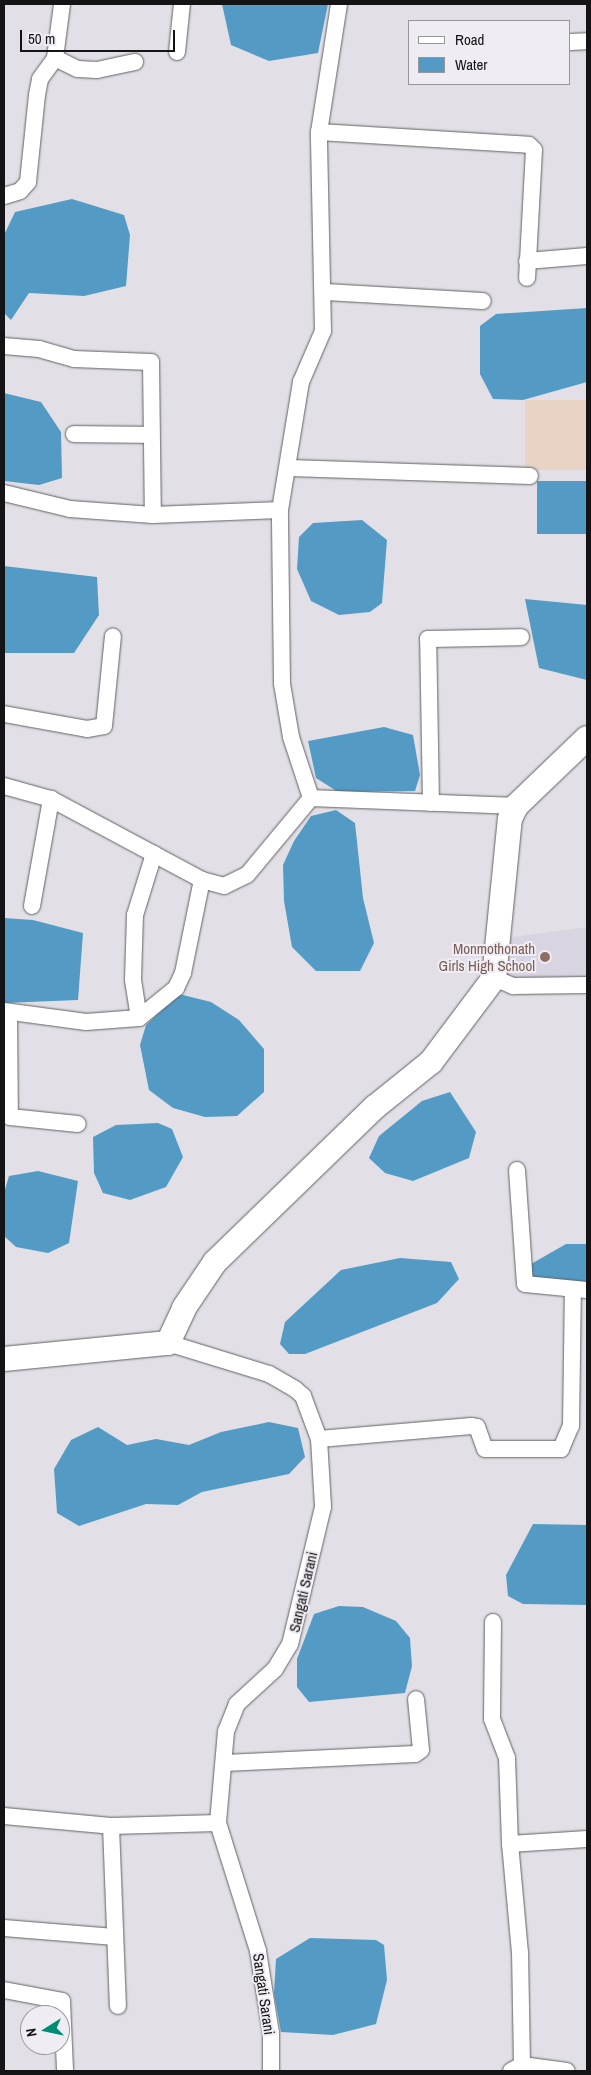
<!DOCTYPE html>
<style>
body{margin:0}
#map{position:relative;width:591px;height:2075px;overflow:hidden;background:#e2e0e6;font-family:"Archivo Narrow",sans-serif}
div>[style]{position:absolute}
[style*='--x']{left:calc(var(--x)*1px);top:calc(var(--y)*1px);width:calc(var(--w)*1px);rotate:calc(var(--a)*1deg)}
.commercial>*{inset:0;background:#e8d3c5;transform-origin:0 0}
.built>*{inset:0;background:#d8d4e1}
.water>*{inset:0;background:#539bc5;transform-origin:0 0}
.roads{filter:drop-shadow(0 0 1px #616065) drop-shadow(0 0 1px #616065)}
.street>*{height:16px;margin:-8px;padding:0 8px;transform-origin:8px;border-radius:8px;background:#fff}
.secondary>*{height:24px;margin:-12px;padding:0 12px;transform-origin:12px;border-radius:12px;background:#fff}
.dots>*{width:14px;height:14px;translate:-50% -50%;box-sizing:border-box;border:2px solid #efedf3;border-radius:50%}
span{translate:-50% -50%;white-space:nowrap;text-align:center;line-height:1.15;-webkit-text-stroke:4px #efedf3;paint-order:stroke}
.education-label{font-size:15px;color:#785e54}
.right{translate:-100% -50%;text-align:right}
.street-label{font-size:15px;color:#141416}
.frame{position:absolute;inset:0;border:5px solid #141416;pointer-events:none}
.legend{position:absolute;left:408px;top:20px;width:162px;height:65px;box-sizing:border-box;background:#efedf3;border:1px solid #97969b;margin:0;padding:6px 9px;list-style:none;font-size:15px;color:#141416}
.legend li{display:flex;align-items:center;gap:10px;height:25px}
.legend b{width:25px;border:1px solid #97969b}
.north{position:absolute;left:20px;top:2005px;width:50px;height:50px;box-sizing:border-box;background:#efedf3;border:1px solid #97969b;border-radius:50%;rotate:260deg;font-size:14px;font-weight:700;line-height:20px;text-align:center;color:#141416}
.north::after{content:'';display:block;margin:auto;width:18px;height:22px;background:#008c74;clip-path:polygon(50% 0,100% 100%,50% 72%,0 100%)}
.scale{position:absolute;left:20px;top:30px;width:155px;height:22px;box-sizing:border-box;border:2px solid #141416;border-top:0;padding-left:6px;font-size:15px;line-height:18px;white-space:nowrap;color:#141416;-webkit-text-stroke:4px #efedf3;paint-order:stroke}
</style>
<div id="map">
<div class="commercial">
<i style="left:587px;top:400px;width:70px;height:62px;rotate:90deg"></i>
</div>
<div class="built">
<i style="clip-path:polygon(587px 927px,587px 978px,513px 983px,501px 976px,507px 938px)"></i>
</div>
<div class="water">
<i style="clip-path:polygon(222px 4px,328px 4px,318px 53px,269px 61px,231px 45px)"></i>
<i style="clip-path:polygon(72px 199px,124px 215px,130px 235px,126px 286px,84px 296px,29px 293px,11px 320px,4px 313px,4px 235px,15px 212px)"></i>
<i style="clip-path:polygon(587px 308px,587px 382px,523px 400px,493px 399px,480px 374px,480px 326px,496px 314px)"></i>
<i style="clip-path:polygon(4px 393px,41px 402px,61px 432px,62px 478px,39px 485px,4px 481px)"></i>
<i style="left:587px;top:481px;width:53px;height:50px;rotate:90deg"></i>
<i style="clip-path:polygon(362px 520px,387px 540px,382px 603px,370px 612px,339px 615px,311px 601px,297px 569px,299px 537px,313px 523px)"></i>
<i style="clip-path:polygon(4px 566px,97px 577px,99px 615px,74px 653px,4px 653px)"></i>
<i style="clip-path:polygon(525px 599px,587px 605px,587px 680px,539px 668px)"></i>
<i style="clip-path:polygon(384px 727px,413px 735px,420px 775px,415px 791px,338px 792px,316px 778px,308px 741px)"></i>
<i style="clip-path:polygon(336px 810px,355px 823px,363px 898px,374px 943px,360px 971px,316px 971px,292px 947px,284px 901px,283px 865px,294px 841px,311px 816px)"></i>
<i style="clip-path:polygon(4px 918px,33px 920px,83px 933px,78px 1000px,4px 1003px)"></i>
<i style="clip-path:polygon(179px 994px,211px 1002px,239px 1020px,264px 1049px,264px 1092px,237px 1116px,205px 1117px,173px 1108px,149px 1090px,140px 1045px,146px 1025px)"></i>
<i style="clip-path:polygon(450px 1092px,476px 1132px,469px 1158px,413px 1181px,385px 1173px,369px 1158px,379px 1136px,422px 1101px)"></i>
<i style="clip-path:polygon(158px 1123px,172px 1129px,183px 1157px,166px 1187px,130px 1200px,103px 1193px,94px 1173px,93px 1137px,116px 1125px)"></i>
<i style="clip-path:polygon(38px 1171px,78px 1181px,69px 1243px,48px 1253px,16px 1247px,4px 1236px,4px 1193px,9px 1176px)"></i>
<i style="clip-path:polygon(566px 1244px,587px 1244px,587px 1286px,532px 1286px,524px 1268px)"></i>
<i style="clip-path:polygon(400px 1258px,451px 1262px,459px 1279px,437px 1303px,305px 1354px,289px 1354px,280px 1344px,285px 1322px,341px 1270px)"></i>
<i style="clip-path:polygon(269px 1422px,298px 1428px,305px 1457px,289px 1474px,202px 1492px,178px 1505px,146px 1504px,79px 1526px,57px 1513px,54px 1469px,71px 1440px,98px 1427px,127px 1445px,156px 1439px,189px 1445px,221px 1432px)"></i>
<i style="clip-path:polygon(533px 1524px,587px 1525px,587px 1605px,523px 1604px,508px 1596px,506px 1575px)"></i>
<i style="clip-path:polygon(339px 1606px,363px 1607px,396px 1621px,410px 1638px,412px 1666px,405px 1693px,309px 1702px,297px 1687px,297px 1659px,314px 1614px)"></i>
<i style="clip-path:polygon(310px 1938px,376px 1940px,384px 1945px,387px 1980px,376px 2024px,333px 2035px,281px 2032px,274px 1993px,276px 1959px)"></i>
</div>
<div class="roads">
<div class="street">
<i style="--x:570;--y:42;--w:17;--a:-3"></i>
<i style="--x:177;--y:52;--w:48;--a:-84.1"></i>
<i style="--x:55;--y:58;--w:25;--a:26"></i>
<i style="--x:78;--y:69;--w:19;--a:3"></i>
<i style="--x:97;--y:70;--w:39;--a:-12"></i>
<i style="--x:319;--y:132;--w:210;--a:3.5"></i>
<i style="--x:529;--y:145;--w:7;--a:45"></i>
<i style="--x:534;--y:150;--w:128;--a:93.1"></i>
<i style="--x:4;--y:196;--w:17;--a:-17"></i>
<i style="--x:20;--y:191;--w:12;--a:-48"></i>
<i style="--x:28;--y:182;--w:87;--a:-84.1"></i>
<i style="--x:37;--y:95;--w:16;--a:-79"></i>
<i style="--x:40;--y:79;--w:26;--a:-54"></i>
<i style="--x:55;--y:58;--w:54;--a:-82.6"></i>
<i style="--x:527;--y:261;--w:60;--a:-4.8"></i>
<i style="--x:325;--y:292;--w:158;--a:3.3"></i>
<i style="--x:4;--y:346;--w:35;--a:5"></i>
<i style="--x:39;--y:349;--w:36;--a:16"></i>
<i style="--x:74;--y:359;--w:77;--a:2.2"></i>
<i style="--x:151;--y:362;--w:153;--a:89.3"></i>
<i style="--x:74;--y:434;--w:77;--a:0.7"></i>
<i style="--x:290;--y:468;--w:240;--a:1.9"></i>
<i style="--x:4;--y:493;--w:68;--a:13.6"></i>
<i style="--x:70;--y:509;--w:83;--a:4.1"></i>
<i style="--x:153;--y:515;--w:127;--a:-2.3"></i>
<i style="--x:4;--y:714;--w:84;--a:10.2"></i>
<i style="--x:87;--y:729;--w:17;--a:-10"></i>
<i style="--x:104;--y:726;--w:90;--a:-84.3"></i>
<i style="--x:4;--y:786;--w:49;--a:15.5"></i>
<i style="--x:51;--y:799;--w:171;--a:28.2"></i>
<i style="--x:202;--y:880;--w:23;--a:15"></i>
<i style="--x:224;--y:886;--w:25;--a:-26"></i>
<i style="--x:247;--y:875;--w:100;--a:-50.3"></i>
<i style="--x:311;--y:798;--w:205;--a:2.2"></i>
<i style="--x:311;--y:798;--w:64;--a:-108.2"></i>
<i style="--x:291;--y:737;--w:54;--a:-99.6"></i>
<i style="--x:282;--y:684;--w:174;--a:-90.7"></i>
<i style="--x:280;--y:510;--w:130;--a:-80.7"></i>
<i style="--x:301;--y:382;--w:56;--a:-66.7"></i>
<i style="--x:323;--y:331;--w:199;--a:-91.2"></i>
<i style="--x:319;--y:132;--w:130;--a:-81.1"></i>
<i style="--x:431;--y:803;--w:164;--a:-91"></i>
<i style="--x:428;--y:639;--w:93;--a:-1.2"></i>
<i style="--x:32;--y:906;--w:109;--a:-79.9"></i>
<i style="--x:494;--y:978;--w:21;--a:23"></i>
<i style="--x:513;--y:986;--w:74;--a:-0.8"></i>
<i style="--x:4;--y:1011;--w:83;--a:7.6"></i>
<i style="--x:86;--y:1022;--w:53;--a:-4.3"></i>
<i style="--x:139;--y:1018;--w:48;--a:-39"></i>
<i style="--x:176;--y:988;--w:17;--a:-65"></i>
<i style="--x:183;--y:973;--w:95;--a:-78.5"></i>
<i style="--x:9;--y:1012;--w:105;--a:89.5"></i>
<i style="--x:10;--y:1117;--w:68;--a:5.9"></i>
<i style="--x:139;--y:1018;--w:39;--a:-99"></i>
<i style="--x:133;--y:979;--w:64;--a:-88.2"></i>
<i style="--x:135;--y:915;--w:64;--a:-72.7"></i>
<i style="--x:517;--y:1170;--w:114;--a:86"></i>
<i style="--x:525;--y:1284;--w:62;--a:5.5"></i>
<i style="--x:168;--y:1343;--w:106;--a:17.1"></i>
<i style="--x:269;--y:1374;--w:30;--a:30"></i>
<i style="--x:295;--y:1389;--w:11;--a:41"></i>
<i style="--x:303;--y:1396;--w:46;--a:69.6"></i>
<i style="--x:319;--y:1439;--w:68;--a:86.6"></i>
<i style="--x:323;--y:1507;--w:141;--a:103.5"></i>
<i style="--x:290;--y:1644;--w:29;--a:121"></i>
<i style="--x:275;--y:1669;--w:52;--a:137.4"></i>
<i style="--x:237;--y:1704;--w:29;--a:112"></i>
<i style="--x:226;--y:1731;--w:92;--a:95"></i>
<i style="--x:218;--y:1823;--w:134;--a:72.6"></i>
<i style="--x:258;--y:1951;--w:83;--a:81"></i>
<i style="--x:271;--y:2033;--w:38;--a:90"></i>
<i style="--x:319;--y:1439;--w:153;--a:-4.9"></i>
<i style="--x:471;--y:1426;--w:6;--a:9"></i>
<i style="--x:477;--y:1427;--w:23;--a:70"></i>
<i style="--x:485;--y:1449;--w:76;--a:0"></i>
<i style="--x:561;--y:1449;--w:25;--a:-67"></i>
<i style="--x:571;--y:1426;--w:136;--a:-89.2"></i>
<i style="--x:493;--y:1622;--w:97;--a:90.6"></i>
<i style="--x:492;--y:1719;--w:42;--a:69"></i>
<i style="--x:507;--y:1758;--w:86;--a:88"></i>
<i style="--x:225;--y:1763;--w:190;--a:-2.7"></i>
<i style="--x:415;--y:1754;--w:7;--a:-34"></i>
<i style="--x:421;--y:1750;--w:51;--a:-95.6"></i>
<i style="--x:4;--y:1816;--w:107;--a:5.3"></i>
<i style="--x:111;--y:1826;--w:107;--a:-1.6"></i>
<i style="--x:111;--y:1826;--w:180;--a:87.8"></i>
<i style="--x:4;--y:1928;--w:111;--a:4.6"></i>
<i style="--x:4;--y:1990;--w:59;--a:10.7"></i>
<i style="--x:62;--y:2001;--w:70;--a:87.5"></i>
<i style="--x:522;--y:2065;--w:45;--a:7.6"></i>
<i style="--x:511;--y:2071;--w:13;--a:-29"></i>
<i style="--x:522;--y:2065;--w:112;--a:-91"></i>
<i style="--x:520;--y:1953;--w:109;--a:-95.2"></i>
<i style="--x:510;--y:1844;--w:77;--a:-3.7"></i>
</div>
<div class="secondary">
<i style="--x:4;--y:1359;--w:165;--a:-5.6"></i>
<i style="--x:168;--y:1343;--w:38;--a:-65"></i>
<i style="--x:184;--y:1308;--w:55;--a:-56"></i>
<i style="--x:215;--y:1262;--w:223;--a:-44.1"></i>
<i style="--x:375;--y:1107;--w:72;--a:-38.8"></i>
<i style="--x:431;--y:1062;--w:105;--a:-53.1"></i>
<i style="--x:494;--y:978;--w:160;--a:-84.3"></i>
<i style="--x:510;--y:819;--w:14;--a:-65"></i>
<i style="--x:516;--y:806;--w:98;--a:-43.8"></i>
</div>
</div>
<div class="dots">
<i style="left:545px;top:957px;background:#8d6e63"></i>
</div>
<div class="education-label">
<span class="right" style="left:535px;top:957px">Monmothonath<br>Girls High School</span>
</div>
<div class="street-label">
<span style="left:303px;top:1592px;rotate:-77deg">Sangati Sarani</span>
<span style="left:264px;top:1994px;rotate:82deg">Sangati Sarani</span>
</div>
<div class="frame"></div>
<ul class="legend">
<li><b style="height:6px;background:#fff"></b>Road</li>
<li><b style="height:14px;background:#539bc5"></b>Water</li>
</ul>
<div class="north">N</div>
<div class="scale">50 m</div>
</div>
